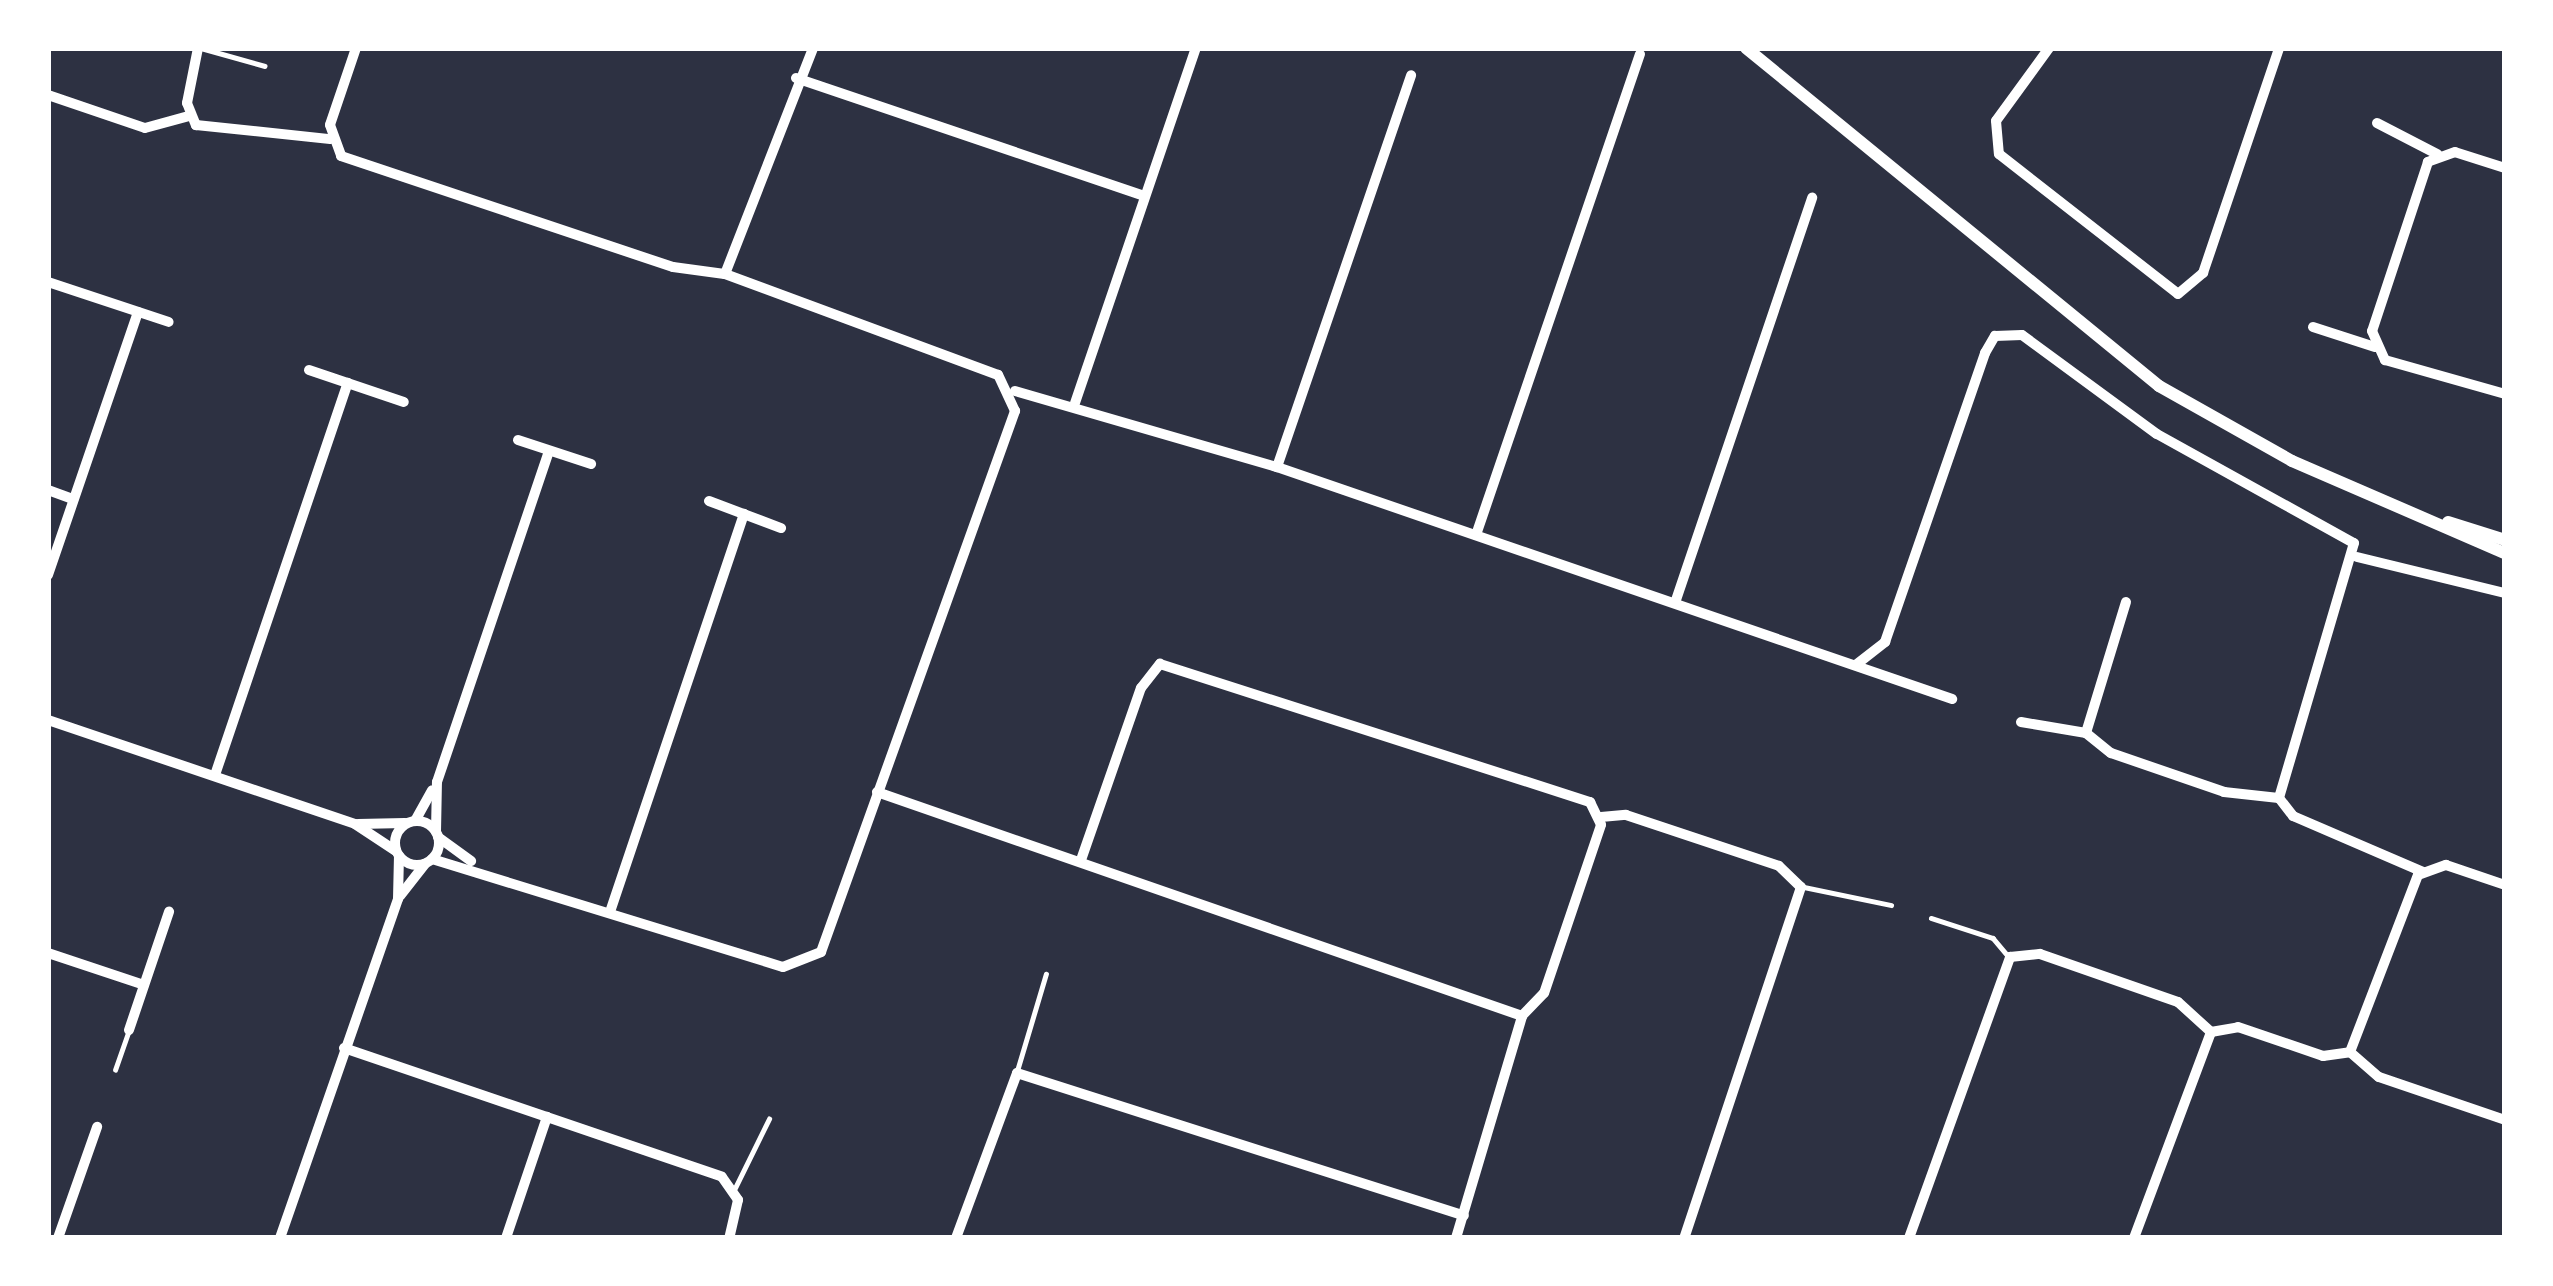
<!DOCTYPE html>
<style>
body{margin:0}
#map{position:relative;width:2553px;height:1286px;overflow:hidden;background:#2d3142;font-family:Arial,sans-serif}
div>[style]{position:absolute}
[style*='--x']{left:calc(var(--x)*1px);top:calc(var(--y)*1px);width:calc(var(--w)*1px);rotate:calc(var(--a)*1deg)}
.service>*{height:4.5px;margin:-2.25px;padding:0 2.25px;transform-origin:2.25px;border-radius:2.25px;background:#fff}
.minor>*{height:10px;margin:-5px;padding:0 5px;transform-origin:5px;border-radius:5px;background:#fff}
.minor>.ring{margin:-5px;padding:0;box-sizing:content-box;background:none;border:10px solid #fff;border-radius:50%}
.tertiary>*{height:12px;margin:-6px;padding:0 6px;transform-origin:6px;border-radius:6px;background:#fff}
span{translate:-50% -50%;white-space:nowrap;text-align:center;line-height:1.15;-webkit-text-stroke:12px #fff;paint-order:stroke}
.frame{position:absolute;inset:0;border:51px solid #fff;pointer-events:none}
</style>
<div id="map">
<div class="service">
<i style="--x:201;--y:48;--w:66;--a:15.7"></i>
<i style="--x:1804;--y:887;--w:89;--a:11.7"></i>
<i style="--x:1931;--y:918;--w:65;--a:17.9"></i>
<i style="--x:1993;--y:938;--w:25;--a:50"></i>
<i style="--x:115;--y:1070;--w:42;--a:-70.7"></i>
<i style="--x:1017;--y:1071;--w:101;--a:-73.4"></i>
<i style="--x:735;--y:1188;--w:77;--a:-63.8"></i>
</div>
<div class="minor">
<i style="--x:198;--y:48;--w:56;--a:101.3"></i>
<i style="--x:187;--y:103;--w:24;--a:68"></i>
<i style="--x:196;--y:125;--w:135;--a:6"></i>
<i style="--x:356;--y:48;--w:81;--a:108.7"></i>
<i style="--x:330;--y:125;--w:33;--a:70"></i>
<i style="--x:341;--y:156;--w:350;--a:18.5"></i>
<i style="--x:673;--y:267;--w:52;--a:7.7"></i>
<i style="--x:2049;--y:48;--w:90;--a:126"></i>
<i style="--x:1996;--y:121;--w:33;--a:85"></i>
<i style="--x:1999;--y:154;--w:227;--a:38"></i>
<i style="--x:2178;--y:294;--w:33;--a:-40"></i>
<i style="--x:2203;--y:273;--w:237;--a:-71.3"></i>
<i style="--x:796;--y:78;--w:367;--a:18.7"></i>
<i style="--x:48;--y:95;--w:102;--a:18.8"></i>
<i style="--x:145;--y:128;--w:46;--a:-15.3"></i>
<i style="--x:2377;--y:123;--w:68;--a:27.3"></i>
<i style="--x:2505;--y:168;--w:52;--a:-162.3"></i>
<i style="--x:2455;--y:152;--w:29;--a:160"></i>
<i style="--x:2428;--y:162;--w:178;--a:108.3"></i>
<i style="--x:2372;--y:331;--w:32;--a:66"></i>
<i style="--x:2385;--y:360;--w:125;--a:15.8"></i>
<i style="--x:48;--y:282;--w:127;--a:18.3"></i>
<i style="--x:2313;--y:327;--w:65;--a:17.9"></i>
<i style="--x:309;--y:370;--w:100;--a:18.6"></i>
<i style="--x:1015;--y:391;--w:273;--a:16.2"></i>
<i style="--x:1277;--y:467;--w:714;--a:18.97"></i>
<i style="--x:1075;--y:403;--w:375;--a:-71.2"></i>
<i style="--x:518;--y:440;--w:77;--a:18.2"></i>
<i style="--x:1277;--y:467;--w:414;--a:-71.1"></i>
<i style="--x:48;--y:490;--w:27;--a:20"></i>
<i style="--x:709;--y:501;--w:77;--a:20.6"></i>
<i style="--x:1476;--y:535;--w:508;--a:-71.17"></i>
<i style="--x:2357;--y:557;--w:152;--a:13.7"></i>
<i style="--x:48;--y:575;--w:278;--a:-71.1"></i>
<i style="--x:2126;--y:602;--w:137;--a:107"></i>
<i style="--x:2086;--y:733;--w:32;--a:39"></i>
<i style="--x:2111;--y:753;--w:120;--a:19"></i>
<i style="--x:2224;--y:792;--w:55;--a:6.2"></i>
<i style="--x:1675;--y:603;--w:428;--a:-71.3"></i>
<i style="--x:1857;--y:664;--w:36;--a:-38"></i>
<i style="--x:1885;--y:642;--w:306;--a:-70.9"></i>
<i style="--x:1985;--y:353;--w:20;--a:-60"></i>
<i style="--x:1995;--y:336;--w:27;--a:-2"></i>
<i style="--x:2022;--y:335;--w:167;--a:36.3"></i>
<i style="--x:2157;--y:434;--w:225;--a:29"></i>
<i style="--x:2354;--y:543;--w:266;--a:106.4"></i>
<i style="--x:2279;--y:798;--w:23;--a:52"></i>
<i style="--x:2293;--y:816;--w:142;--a:23.3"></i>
<i style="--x:48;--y:720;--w:324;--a:18.7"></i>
<i style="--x:355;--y:824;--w:49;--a:33.4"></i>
<i style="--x:2021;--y:722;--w:66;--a:9.6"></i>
<i style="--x:215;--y:775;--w:414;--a:-71.3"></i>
<i style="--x:877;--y:792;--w:683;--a:19.15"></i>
<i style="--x:1601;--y:817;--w:25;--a:-5"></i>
<i style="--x:1626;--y:815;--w:161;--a:18.4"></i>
<i style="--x:1779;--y:866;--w:30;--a:44"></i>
<i style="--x:1801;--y:887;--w:370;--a:108.4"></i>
<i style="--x:415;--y:821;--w:35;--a:-61"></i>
<i class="ring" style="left:395px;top:821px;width:34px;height:34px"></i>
<i style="--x:358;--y:824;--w:47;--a:-1.2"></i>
<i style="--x:436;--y:832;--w:50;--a:-88.9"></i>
<i style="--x:437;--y:782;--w:349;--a:-71.3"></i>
<i style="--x:438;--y:837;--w:41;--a:36"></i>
<i style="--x:432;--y:859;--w:367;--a:17.1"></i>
<i style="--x:783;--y:967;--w:41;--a:-21.5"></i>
<i style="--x:821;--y:952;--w:575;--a:-70.27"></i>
<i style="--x:1015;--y:411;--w:40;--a:-115"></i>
<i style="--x:998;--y:375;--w:291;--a:-159.7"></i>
<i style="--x:725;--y:274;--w:243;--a:-68.7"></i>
<i style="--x:1081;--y:860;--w:182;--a:-70.8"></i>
<i style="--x:1141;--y:688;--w:31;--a:-52"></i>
<i style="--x:1160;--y:664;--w:452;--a:17.8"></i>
<i style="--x:1590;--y:802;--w:25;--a:64"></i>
<i style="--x:1601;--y:825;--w:177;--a:108.7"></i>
<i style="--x:1544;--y:993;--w:32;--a:134"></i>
<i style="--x:400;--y:896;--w:41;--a:-52"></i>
<i style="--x:611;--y:909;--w:417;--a:-71.4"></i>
<i style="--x:48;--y:953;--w:101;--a:18.4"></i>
<i style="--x:129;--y:1030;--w:125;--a:-71.3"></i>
<i style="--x:344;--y:1048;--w:399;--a:18.8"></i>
<i style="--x:722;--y:1177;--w:28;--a:55"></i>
<i style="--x:738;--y:1200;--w:39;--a:103"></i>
<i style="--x:2350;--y:1052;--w:190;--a:-69"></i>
<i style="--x:2418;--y:875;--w:30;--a:-20"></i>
<i style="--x:2446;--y:865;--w:62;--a:18.7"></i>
<i style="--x:2350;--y:1052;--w:38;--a:41"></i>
<i style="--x:2379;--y:1077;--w:133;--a:18.8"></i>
<i style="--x:58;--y:1238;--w:118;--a:-70.6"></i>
<i style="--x:280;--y:1238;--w:359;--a:-70.8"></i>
<i style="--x:398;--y:899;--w:43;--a:-88.7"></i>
<i style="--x:506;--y:1238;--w:128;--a:-71.3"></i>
<i style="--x:956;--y:1238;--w:176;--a:-69.7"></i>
<i style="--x:1017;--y:1073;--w:469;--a:17.7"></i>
<i style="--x:1456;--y:1238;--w:232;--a:-73.4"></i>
<i style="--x:1909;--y:1238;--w:299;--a:-70.2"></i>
<i style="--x:2010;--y:957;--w:30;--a:-6"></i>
<i style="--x:2040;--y:954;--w:146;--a:19.2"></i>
<i style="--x:2178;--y:1002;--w:45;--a:42.3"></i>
<i style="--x:2134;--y:1238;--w:220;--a:-69.5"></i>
<i style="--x:2211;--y:1032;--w:27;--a:-10"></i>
<i style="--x:2238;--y:1027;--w:90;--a:18.8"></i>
<i style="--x:2323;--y:1056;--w:27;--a:-8"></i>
</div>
<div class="tertiary">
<i style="--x:1746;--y:48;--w:534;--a:39.3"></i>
<i style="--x:2159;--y:386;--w:153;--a:29.4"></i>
<i style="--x:2292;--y:461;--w:232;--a:23.4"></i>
<i style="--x:2448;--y:522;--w:60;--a:17.5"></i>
</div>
<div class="frame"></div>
</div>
